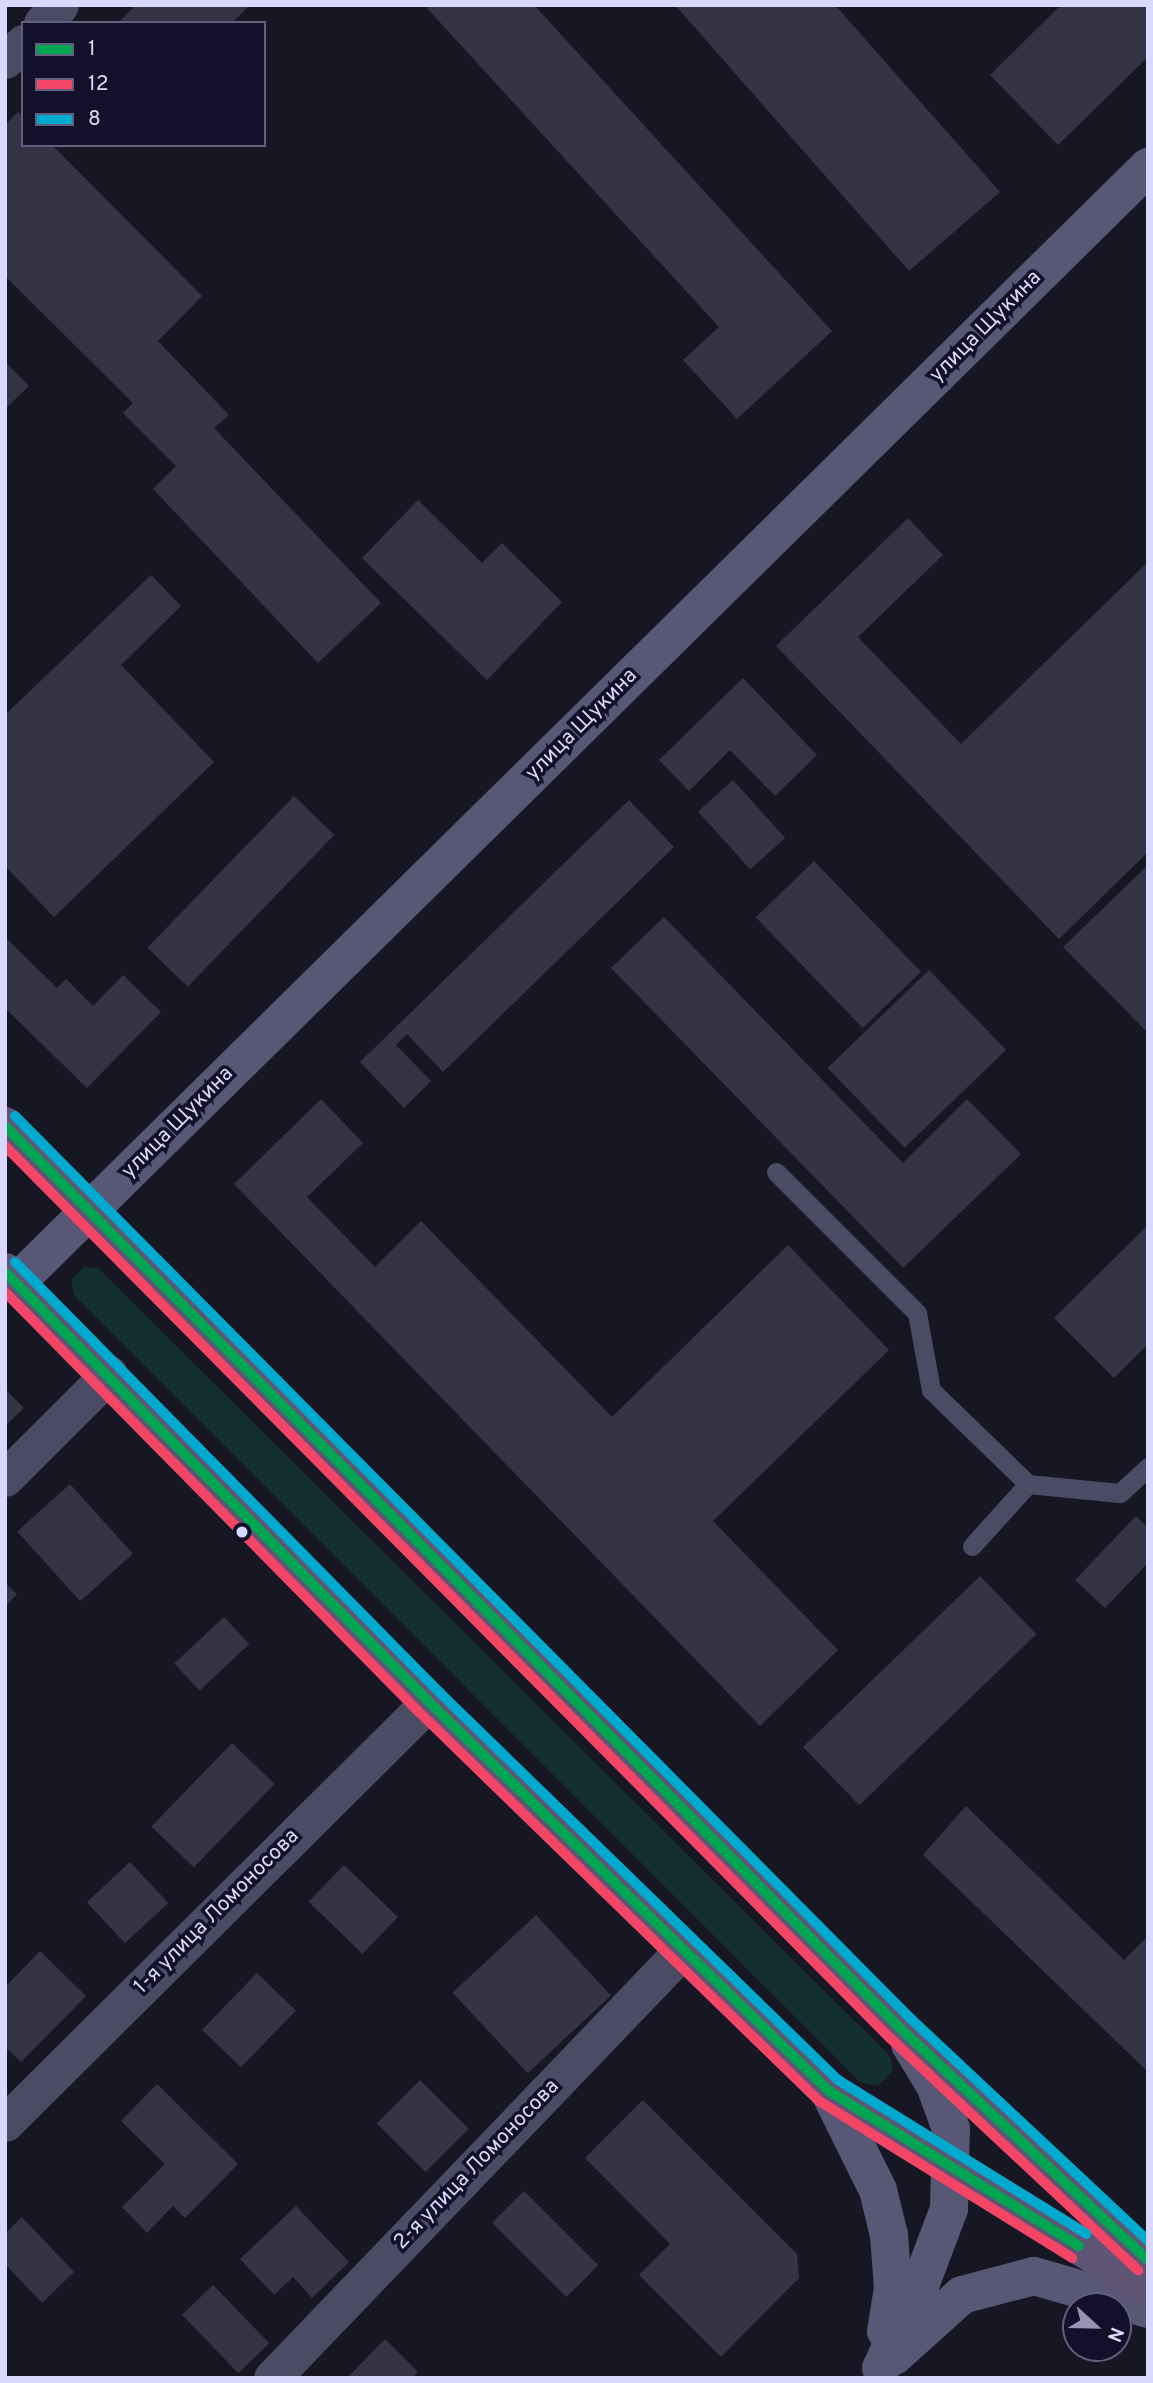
<!DOCTYPE html>
<meta charset="utf-8">
<style>
body{margin:0}
#map{position:relative;width:1153px;height:2383px;overflow:hidden;background:#171623;font-family:Overpass,sans-serif}
div>[style]{position:absolute}
[style*='--x']{left:calc(var(--x)*1px);top:calc(var(--y)*1px);width:calc(var(--w)*1px);rotate:calc(var(--a)*1deg)}
.green>*{inset:0;background:#142f2f}
.building>*{inset:0;background:#353445;transform-origin:0 0}
.lane>*{height:19px;margin:-9.5px;padding:0 9.5px;transform-origin:9.5px;border-radius:9.5px;background:#4b4b64}
.street>*{height:37px;margin:-18.5px;padding:0 18.5px;transform-origin:18.5px;border-radius:18.5px;background:#4b4b64}
.secondary>*{height:38px;margin:-19px;padding:0 19px;transform-origin:19px;border-radius:19px;background:#585776}
.primary>*{height:38px;margin:-19px;padding:0 19px;transform-origin:19px;border-radius:19px;background:#5e5575}
.bus-1>*{height:10px;margin:-5px;padding:0 5px;transform-origin:5px;border-radius:5px;background:#00a651}
.bus-2>*{height:10px;margin:-5px;padding:0 5px;transform-origin:5px;border-radius:5px;background:#f34667}
.bus-3>*{height:10px;margin:-5px;padding:0 5px;transform-origin:5px;border-radius:5px;background:#00a9ce}
.dots>*{width:19px;height:19px;translate:-50% -50%;box-sizing:border-box;border:4px solid #131029;border-radius:50%}
span{translate:-50% -50%;white-space:nowrap;text-align:center;line-height:1.15;-webkit-text-stroke:7px #131029;paint-order:stroke}
.street-label{font-size:21px;color:#dbd8ff}
.frame{position:absolute;inset:0;border:7px solid #dbd8ff;pointer-events:none}
.legend{position:absolute;left:21px;top:21px;width:245px;height:126px;box-sizing:border-box;background:#131029;border:2px solid #63607f;margin:0;padding:9px 12px;list-style:none;font-size:21px;color:#dbd8ff}
.legend li{display:flex;align-items:center;gap:14px;height:35px}
.legend b{width:35px;border:2px solid #63607f}
.north{position:absolute;left:1062px;top:2292px;width:70px;height:70px;box-sizing:border-box;background:#131029;border:2px solid #63607f;border-radius:50%;rotate:112deg;font-size:19px;font-weight:700;line-height:28px;text-align:center;color:#dbd8ff}
.north::after{content:'';display:block;margin:auto;width:24px;height:32px;background:#9694b2;clip-path:polygon(50% 0,100% 100%,50% 72%,0 100%)}
</style>
<div id="map">
<div class="green">
<i style="clip-path:polygon(84px 1267px,98px 1268px,890px 2056px,893px 2071px,878px 2086px,861px 2083px,74px 1295px,71px 1279px)"></i>
</div>
<div class="building">
<i style="clip-path:polygon(136px 5px,250px 5px,232px 23px,118px 23px)"></i>
<i style="clip-path:polygon(424px 5px,534px 5px,832px 331px,737px 419px,683px 360px,719px 327px)"></i>
<i style="clip-path:polygon(675px 5px,835px 5px,1000px 192px,909px 271px)"></i>
<i style="clip-path:polygon(1061px 5px,1148px 5px,1148px 57px,1058px 145px,990px 75px)"></i>
<i style="clip-path:polygon(18px 112px,23px 116px,23px 145px,52px 145px,202px 296px,158px 341px,229px 415px,214px 428px,381px 603px,318px 663px,153px 489px,176px 466px,123px 413px,133px 403px,5px 276px,5px 125px)"></i>
<i style="clip-path:polygon(5px 362px,29px 386px,5px 409px)"></i>
<i style="clip-path:polygon(418px 500px,482px 563px,502px 543px,562px 602px,487px 680px,362px 558px)"></i>
<i style="clip-path:polygon(908px 518px,943px 555px,858px 637px,961px 744px,1148px 562px,1148px 852px,1059px 939px,776px 646px)"></i>
<i style="clip-path:polygon(151px 575px,181px 606px,121px 665px,214px 762px,54px 917px,5px 866px,5px 715px)"></i>
<i style="clip-path:polygon(743px 678px,817px 755px,775px 796px,730px 750px,689px 791px,659px 760px)"></i>
<i style="left:733px;top:780px;width:78px;height:47px;rotate:48deg"></i>
<i style="left:294px;top:796px;width:56px;height:211px;rotate:44deg"></i>
<i style="clip-path:polygon(629px 800px,674px 847px,443px 1072px,407px 1034px,396px 1045px,431px 1081px,404px 1108px,360px 1062px)"></i>
<i style="left:814px;top:861px;width:154px;height:81px;rotate:46deg"></i>
<i style="clip-path:polygon(1148px 865px,1148px 1027px,1145px 1030px,1063px 947px)"></i>
<i style="clip-path:polygon(664px 917px,903px 1163px,967px 1099px,1021px 1154px,903px 1268px,611px 968px)"></i>
<i style="clip-path:polygon(5px 937px,57px 988px,66px 979px,93px 1006px,123px 975px,161px 1012px,87px 1088px,5px 1008px)"></i>
<i style="left:929px;top:970px;width:111px;height:141px;rotate:46deg"></i>
<i style="clip-path:polygon(321px 1099px,363px 1143px,307px 1197px,375px 1267px,421px 1221px,612px 1417px,788px 1245px,889px 1350px,713px 1521px,838px 1650px,760px 1726px,234px 1184px)"></i>
<i style="clip-path:polygon(1148px 1225px,1148px 1344px,1114px 1378px,1054px 1318px)"></i>
<i style="clip-path:polygon(5px 1389px,24px 1408px,5px 1426px)"></i>
<i style="left:70px;top:1484px;width:94px;height:71px;rotate:48deg"></i>
<i style="clip-path:polygon(1136px 1516px,1148px 1528px,1148px 1563px,1105px 1608px,1075px 1580px)"></i>
<i style="left:980px;top:1576px;width:81px;height:246px;rotate:46deg"></i>
<i style="clip-path:polygon(5px 1583px,17px 1594px,5px 1607px)"></i>
<i style="left:224px;top:1617px;width:37px;height:68px;rotate:47deg"></i>
<i style="left:232px;top:1743px;width:59px;height:116px;rotate:44deg"></i>
<i style="clip-path:polygon(966px 1806px,1124px 1960px,1148px 1936px,1148px 2072px,923px 1855px)"></i>
<i style="left:130px;top:1862px;width:56px;height:59px;rotate:47deg"></i>
<i style="left:344px;top:1865px;width:75px;height:51px;rotate:44deg"></i>
<i style="left:536px;top:1915px;width:110px;height:114px;rotate:47deg"></i>
<i style="clip-path:polygon(40px 1951px,86px 1996px,21px 2062px,5px 2047px,5px 1987px)"></i>
<i style="left:257px;top:1973px;width:54px;height:79px;rotate:44deg"></i>
<i style="left:420px;top:2080px;width:69px;height:61px;rotate:45deg"></i>
<i style="clip-path:polygon(157px 2084px,238px 2164px,185px 2218px,173px 2206px,147px 2233px,122px 2207px,165px 2164px,121px 2121px)"></i>
<i style="clip-path:polygon(643px 2100px,797px 2254px,799px 2278px,721px 2357px,639px 2275px,670px 2244px,585px 2158px)"></i>
<i style="left:524px;top:2191px;width:105px;height:45px;rotate:45deg"></i>
<i style="clip-path:polygon(296px 2206px,349px 2262px,312px 2298px,293px 2277px,274px 2295px,240px 2259px)"></i>
<i style="clip-path:polygon(22px 2217px,74px 2272px,42px 2303px,5px 2264px,5px 2234px)"></i>
<i style="left:213px;top:2285px;width:81px;height:43px;rotate:46deg"></i>
<i style="clip-path:polygon(385px 2339px,418px 2372px,412px 2378px,347px 2378px)"></i>
</div>
<div class="lane">
<i style="--x:776;--y:1172;--w:199;--a:45"></i>
<i style="--x:917;--y:1313;--w:78;--a:79.7"></i>
<i style="--x:931;--y:1390;--w:135;--a:44.1"></i>
<i style="--x:972;--y:1546;--w:84;--a:-47.9"></i>
<i style="--x:1028;--y:1484;--w:92;--a:5.6"></i>
<i style="--x:1120;--y:1493;--w:38;--a:-43"></i>
</div>
<div class="street">
<i style="--x:42;--y:23;--w:25;--a:-45"></i>
<i style="--x:5;--y:60;--w:25;--a:-43"></i>
<i style="--x:5;--y:1478;--w:147;--a:-45"></i>
<i style="--x:5;--y:2123;--w:598;--a:-44.8"></i>
<i style="--x:272;--y:2378;--w:591;--a:-46.17"></i>
</div>
<div class="secondary">
<i style="--x:16;--y:1283;--w:1590;--a:-44.59"></i>
<i style="--x:829;--y:2091;--w:110;--a:63.7"></i>
<i style="--x:878;--y:2190;--w:46;--a:76.3"></i>
<i style="--x:889;--y:2235;--w:53;--a:85.7"></i>
<i style="--x:893;--y:2288;--w:44;--a:99.2"></i>
<i style="--x:894;--y:2356;--w:91;--a:-41.9"></i>
<i style="--x:962;--y:2295;--w:74;--a:-14.8"></i>
<i style="--x:1034;--y:2276;--w:119;--a:16.1"></i>
<i style="--x:881;--y:2368;--w:94;--a:-64.8"></i>
<i style="--x:921;--y:2283;--w:79;--a:-69.3"></i>
<i style="--x:949;--y:2209;--w:80;--a:-88.6"></i>
<i style="--x:951;--y:2129;--w:47;--a:-110"></i>
<i style="--x:935;--y:2085;--w:48;--a:-121.4"></i>
</div>
<div class="primary">
<i style="--x:5;--y:1126;--w:1271;--a:45.22"></i>
<i style="--x:900;--y:2028;--w:340;--a:43.1"></i>
<i style="--x:5;--y:1272;--w:604;--a:45.4"></i>
<i style="--x:429;--y:1702;--w:558;--a:44.2"></i>
<i style="--x:829;--y:2091;--w:375;--a:31.7"></i>
</div>
<div class="bus-1">
<i style="--x:5;--y:1126;--w:1271;--a:45.22"></i>
<i style="--x:900;--y:2028;--w:340;--a:43.1"></i>
<i style="--x:5;--y:1272;--w:604;--a:45.4"></i>
<i style="--x:429;--y:1702;--w:558;--a:44.2"></i>
<i style="--x:829;--y:2091;--w:294;--a:31.8"></i>
</div>
<div class="bus-2">
<i style="--x:5;--y:1146;--w:1257;--a:45.23"></i>
<i style="--x:890;--y:2038;--w:340;--a:43.1"></i>
<i style="--x:5;--y:1292;--w:590;--a:45.41"></i>
<i style="--x:419;--y:1712;--w:558;--a:44.2"></i>
<i style="--x:819;--y:2101;--w:298;--a:31.8"></i>
</div>
<div class="bus-3">
<i style="--x:15;--y:1116;--w:1271;--a:45.22"></i>
<i style="--x:910;--y:2018;--w:326;--a:43.1"></i>
<i style="--x:15;--y:1262;--w:604;--a:45.4"></i>
<i style="--x:439;--y:1692;--w:557;--a:44.2"></i>
<i style="--x:838;--y:2080;--w:292;--a:31.8"></i>
</div>
<div class="dots">
<i style="left:242px;top:1532px;background:#dbd8ff"></i>
</div>
<div class="street-label">
<span style="left:986px;top:327px;rotate:-45deg">улица Щукина</span>
<span style="left:582px;top:725px;rotate:-45deg">улица Щукина</span>
<span style="left:178px;top:1123px;rotate:-45deg">улица Щукина</span>
<span style="left:217px;top:1912px;rotate:-45deg">1-я улица Ломоносова</span>
<span style="left:477px;top:2165px;rotate:-46deg">2-я улица Ломоносова</span>
</div>
<div class="frame"></div>
<ul class="legend">
<li><b style="height:9px;background:#00a651"></b>1</li>
<li><b style="height:9px;background:#f34667"></b>12</li>
<li><b style="height:9px;background:#00a9ce"></b>8</li>
</ul>
<div class="north">N</div>
</div>
